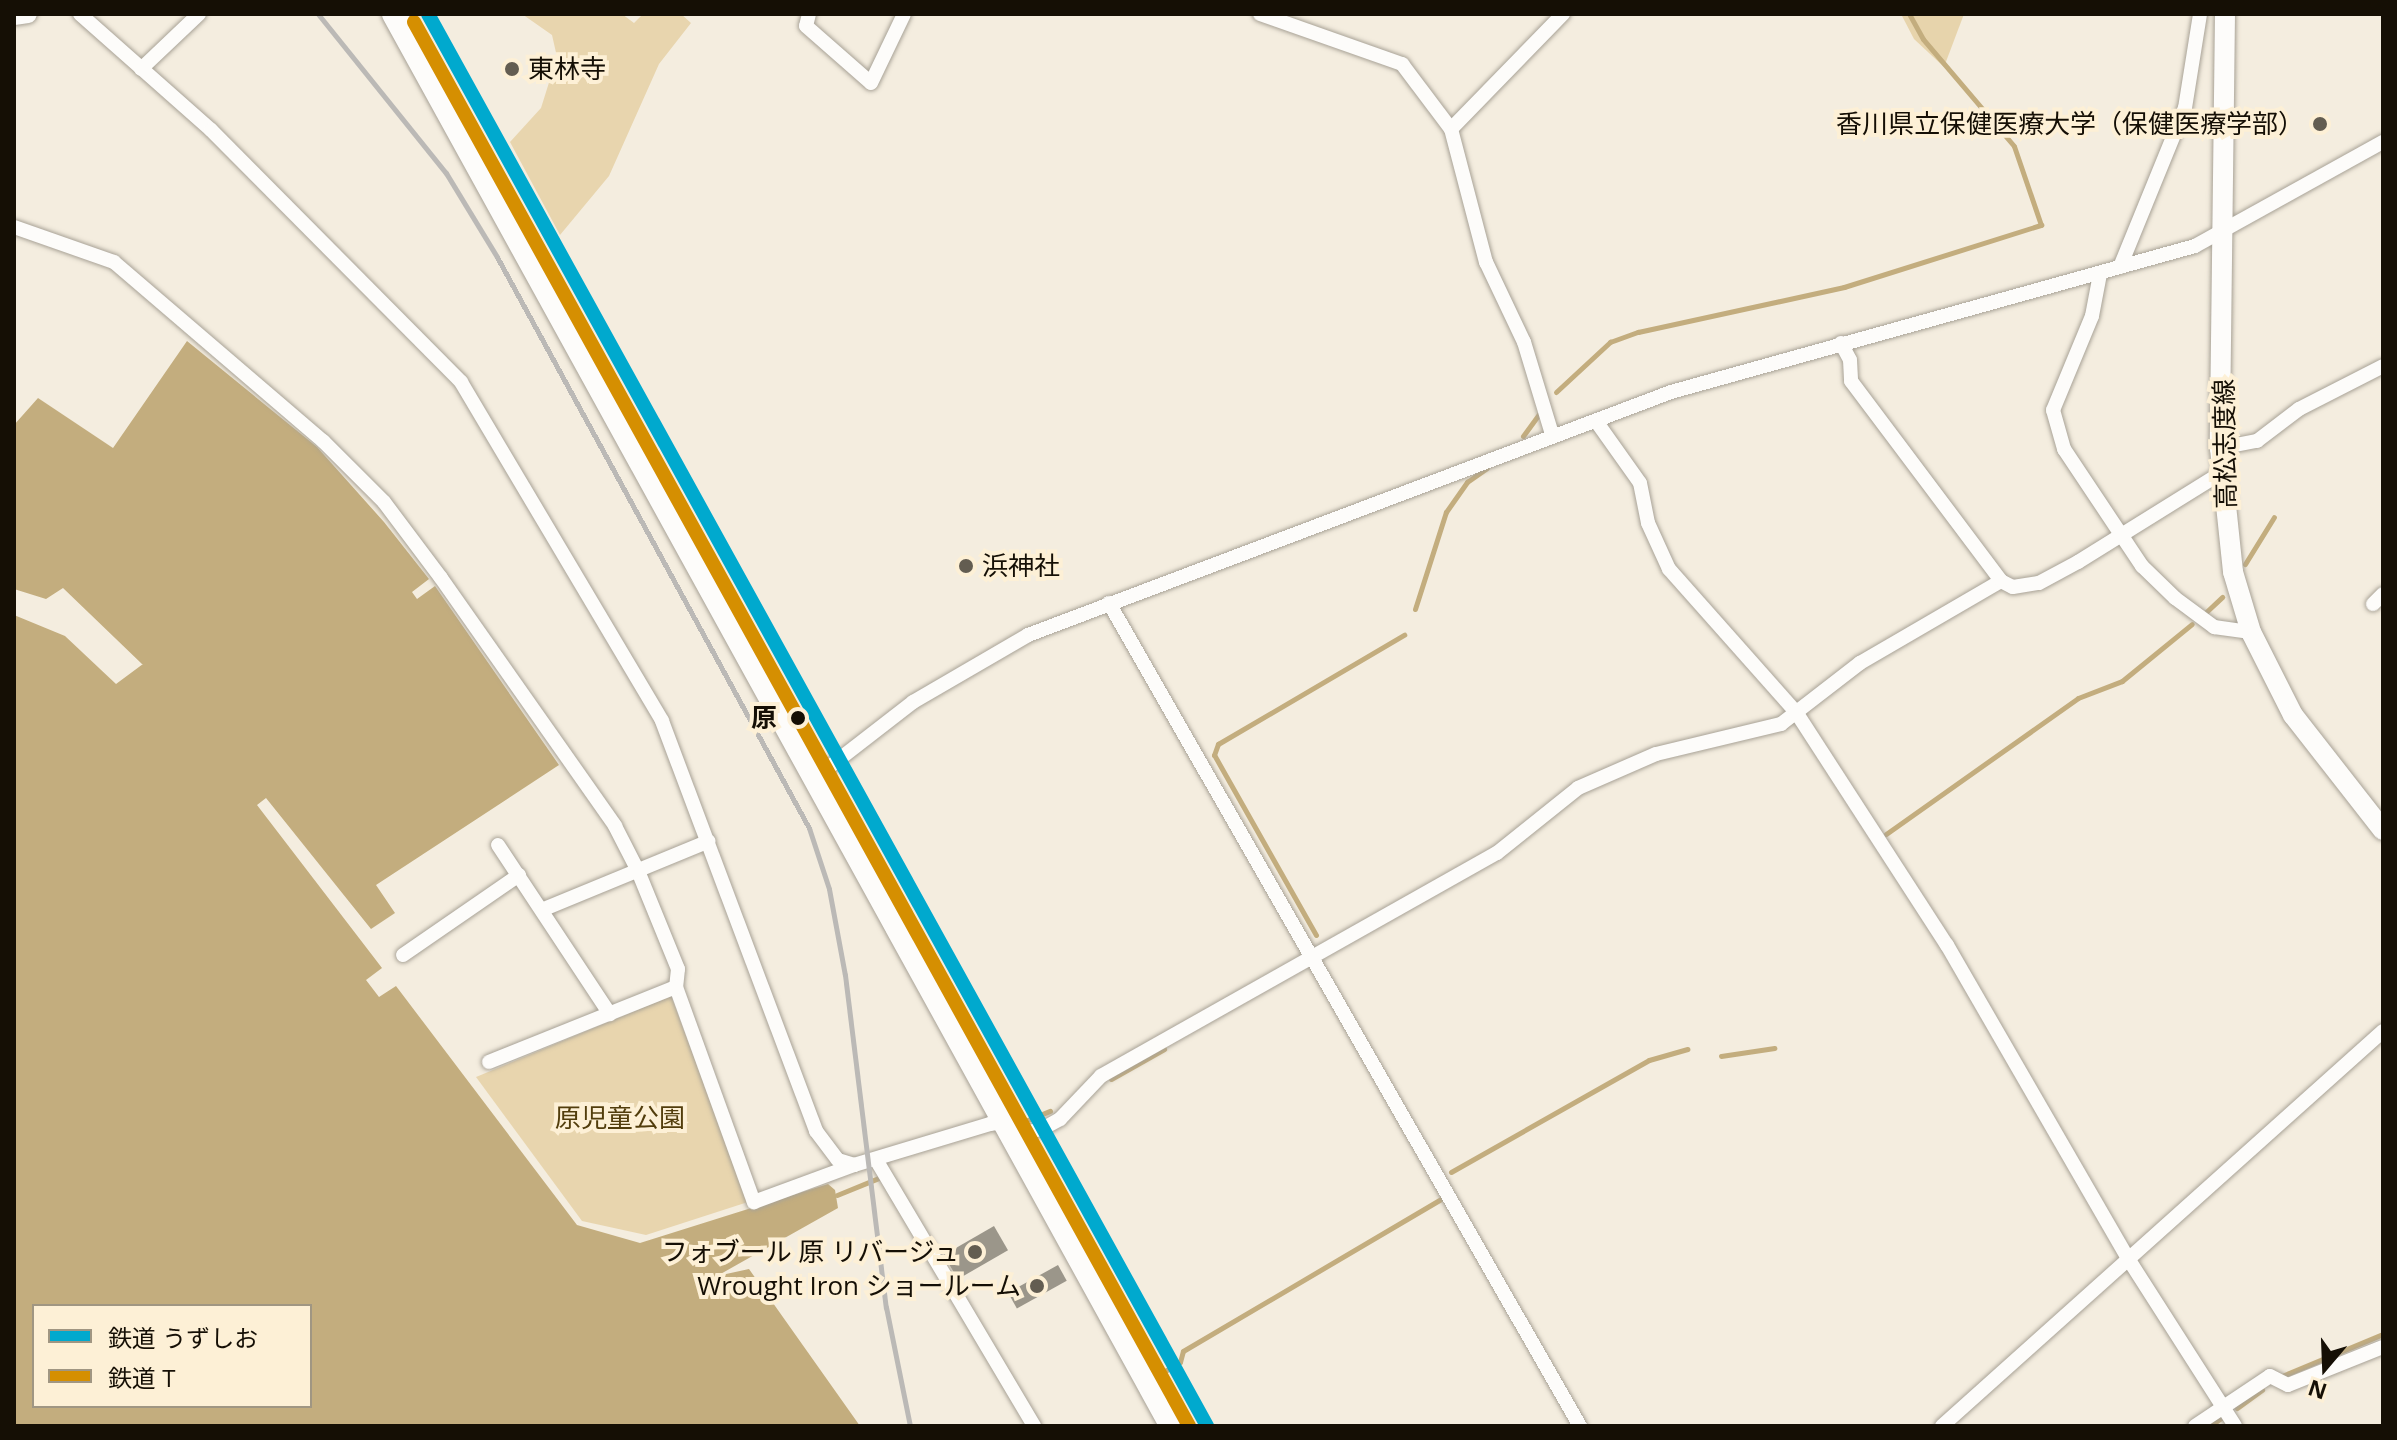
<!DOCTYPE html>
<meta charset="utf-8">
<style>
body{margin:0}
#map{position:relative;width:2397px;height:1440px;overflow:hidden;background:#f4eddf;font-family:"Open Sans","Noto Sans JP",sans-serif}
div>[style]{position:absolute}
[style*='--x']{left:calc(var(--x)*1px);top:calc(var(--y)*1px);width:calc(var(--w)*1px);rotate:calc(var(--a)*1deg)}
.green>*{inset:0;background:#e8d5ae}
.forest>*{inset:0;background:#e7d4ac}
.water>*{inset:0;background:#c3ad7e}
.pier>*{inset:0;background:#f4eddf}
.stream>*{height:5px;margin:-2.5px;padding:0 2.5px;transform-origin:2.5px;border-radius:2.5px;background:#c3ad7e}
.building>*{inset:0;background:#9b968a;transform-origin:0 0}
.roads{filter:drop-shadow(0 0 2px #a8a296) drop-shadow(0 0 2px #a8a296)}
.minor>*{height:14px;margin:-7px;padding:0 7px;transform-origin:7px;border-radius:7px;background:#fdfcfa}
.tertiary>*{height:18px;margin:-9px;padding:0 9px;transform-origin:9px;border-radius:9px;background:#fdfcfa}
.secondary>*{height:20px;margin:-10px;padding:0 10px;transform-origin:10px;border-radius:10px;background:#fdfcfa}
.trunk>*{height:24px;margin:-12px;padding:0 12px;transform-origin:12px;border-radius:12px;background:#fdfcfa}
.rail>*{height:5px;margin:-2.5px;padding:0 2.5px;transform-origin:2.5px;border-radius:2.5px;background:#bbb9b6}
.rail-1>*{height:14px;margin:-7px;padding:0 7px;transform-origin:7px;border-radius:7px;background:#00a9ce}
.rail-2>*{height:14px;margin:-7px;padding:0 7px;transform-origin:7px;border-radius:7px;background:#d58f01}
.dots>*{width:22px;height:22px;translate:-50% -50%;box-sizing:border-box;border:4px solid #fdf0d6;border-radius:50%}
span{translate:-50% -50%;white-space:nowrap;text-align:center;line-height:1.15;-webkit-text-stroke:8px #fdf0d6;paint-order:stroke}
.poi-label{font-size:26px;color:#150f05}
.left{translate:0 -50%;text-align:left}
.right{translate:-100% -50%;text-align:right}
.street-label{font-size:26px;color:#150f05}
.stop-label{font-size:26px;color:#150f05;font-weight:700}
.park-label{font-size:26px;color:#523d0c}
.frame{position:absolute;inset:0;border:16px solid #150f05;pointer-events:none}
.legend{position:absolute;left:32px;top:1304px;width:280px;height:104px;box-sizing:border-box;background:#fdf0d6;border:2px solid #a09682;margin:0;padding:10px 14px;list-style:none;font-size:24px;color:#150f05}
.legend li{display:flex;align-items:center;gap:16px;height:40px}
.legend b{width:40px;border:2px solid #a09682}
.north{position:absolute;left:2285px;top:1328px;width:80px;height:80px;-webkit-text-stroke:6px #fdf0d6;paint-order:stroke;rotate:199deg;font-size:22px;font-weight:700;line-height:32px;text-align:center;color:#150f05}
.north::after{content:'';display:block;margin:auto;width:28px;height:36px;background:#150f05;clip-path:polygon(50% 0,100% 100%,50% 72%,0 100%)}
</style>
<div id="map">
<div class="green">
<i style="clip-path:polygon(522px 14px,622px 14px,634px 23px,643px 14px,681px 14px,691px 23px,659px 64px,609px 176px,560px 235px,510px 142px,541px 108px,557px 57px,552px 35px)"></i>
<i style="clip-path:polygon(671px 996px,748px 1202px,646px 1235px,582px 1221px,476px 1077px)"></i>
</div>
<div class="forest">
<i style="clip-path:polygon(1901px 14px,1964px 14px,1944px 67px,1914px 39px)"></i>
</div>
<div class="water">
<i style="clip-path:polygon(evenodd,187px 341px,317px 447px,384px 522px,429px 579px,412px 592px,417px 599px,435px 586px,559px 765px,376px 885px,395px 913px,371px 929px,266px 798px,257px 805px,382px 968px,366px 980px,379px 997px,396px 986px,577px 1225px,640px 1243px,828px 1184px,835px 1190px,838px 1208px,717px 1276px,749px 1269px,860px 1426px,14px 1426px,14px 425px,38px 398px,113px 448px,187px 341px,34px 1306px,310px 1306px,310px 1406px,34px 1406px,34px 1306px)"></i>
</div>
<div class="pier">
<i style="clip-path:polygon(63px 588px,142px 664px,143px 664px,116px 684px,65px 636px,14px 615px,14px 589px,46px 599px)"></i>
</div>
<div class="stream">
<i style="--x:1556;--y:392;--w:74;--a:-42.8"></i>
<i style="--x:1610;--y:342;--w:30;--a:-20"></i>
<i style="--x:1638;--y:332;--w:211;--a:-12.3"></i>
<i style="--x:1844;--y:287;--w:207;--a:-17.5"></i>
<i style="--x:2041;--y:225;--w:83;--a:-108.9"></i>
<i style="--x:2014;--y:146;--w:140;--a:-130.4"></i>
<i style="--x:1923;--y:39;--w:29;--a:-119"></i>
<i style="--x:1523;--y:436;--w:27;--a:-54"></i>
<i style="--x:2245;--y:564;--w:55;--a:-58.3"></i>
<i style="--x:1415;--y:609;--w:102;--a:-72.3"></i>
<i style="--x:1446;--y:512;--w:37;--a:-55"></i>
<i style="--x:1467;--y:482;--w:24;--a:-35"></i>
<i style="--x:2204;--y:614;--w:25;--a:-43"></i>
<i style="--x:1886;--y:834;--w:235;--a:-35.3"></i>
<i style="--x:2078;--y:698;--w:47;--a:-21.1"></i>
<i style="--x:2122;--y:681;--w:90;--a:-39.2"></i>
<i style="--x:1316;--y:935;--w:207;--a:-119.5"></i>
<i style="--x:1214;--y:755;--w:12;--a:-70"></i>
<i style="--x:1218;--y:744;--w:216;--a:-30.4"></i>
<i style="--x:1721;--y:1056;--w:54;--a:-8.6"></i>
<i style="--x:1111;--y:1079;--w:61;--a:-29.5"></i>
<i style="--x:1025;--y:1121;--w:27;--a:-22"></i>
<i style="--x:1451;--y:1172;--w:227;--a:-29.5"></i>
<i style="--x:1649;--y:1060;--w:40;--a:-16"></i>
<i style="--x:837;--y:1195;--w:48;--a:-22.2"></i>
<i style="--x:1160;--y:1374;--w:23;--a:-31"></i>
<i style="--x:1180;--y:1362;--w:11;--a:-75"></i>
<i style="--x:1183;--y:1351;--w:299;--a:-30.5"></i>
<i style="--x:2282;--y:1376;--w:109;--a:-22.6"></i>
<i style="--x:2237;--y:1408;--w:31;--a:-36"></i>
<i style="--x:2210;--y:1426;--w:17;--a:-36"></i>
</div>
<div class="building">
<i style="left:994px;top:1226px;width:28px;height:58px;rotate:60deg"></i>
<i style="left:1058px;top:1265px;width:18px;height:57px;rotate:61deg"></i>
</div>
<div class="roads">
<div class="minor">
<i style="--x:80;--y:14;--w:175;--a:41.5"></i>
<i style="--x:211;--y:130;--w:355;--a:45.2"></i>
<i style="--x:461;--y:382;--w:394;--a:59.3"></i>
<i style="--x:662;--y:721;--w:438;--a:69.4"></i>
<i style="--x:816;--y:1131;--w:36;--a:53"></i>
<i style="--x:838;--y:1160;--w:17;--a:17"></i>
<i style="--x:854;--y:1165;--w:142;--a:-16.8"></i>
<i style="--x:990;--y:1124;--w:15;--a:-8"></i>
<i style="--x:1005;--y:1122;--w:22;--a:30"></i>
<i style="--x:1024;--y:1133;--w:18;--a:-13"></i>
<i style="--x:1042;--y:1129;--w:21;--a:-29"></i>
<i style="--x:1060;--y:1119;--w:59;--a:-46.4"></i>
<i style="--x:1101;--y:1076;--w:454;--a:-29.4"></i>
<i style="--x:1497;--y:853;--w:104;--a:-38.7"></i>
<i style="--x:1578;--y:788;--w:85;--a:-23.6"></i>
<i style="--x:1656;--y:754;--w:129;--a:-13.5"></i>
<i style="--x:1781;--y:724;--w:100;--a:-37.7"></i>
<i style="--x:1860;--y:663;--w:163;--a:-30.2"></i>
<i style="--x:809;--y:14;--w:12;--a:104"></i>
<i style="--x:806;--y:26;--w:86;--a:41.2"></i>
<i style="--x:871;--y:83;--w:76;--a:-64.4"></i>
<i style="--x:1260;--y:14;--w:151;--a:19.4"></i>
<i style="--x:1402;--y:64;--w:81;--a:53"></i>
<i style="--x:1451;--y:129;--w:138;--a:75.3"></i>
<i style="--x:1486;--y:262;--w:89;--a:64.6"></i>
<i style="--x:1524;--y:342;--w:96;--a:73.1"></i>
<i style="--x:141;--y:69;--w:80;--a:-43.5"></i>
<i style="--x:1451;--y:129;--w:161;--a:-45.8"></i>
<i style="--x:14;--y:227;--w:106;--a:19.3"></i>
<i style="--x:114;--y:262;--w:275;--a:40.6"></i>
<i style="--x:323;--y:441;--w:86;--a:45"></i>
<i style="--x:384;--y:502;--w:95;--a:53.1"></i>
<i style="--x:441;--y:578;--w:303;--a:54.9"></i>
<i style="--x:615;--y:826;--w:51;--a:62.9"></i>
<i style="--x:638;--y:871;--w:106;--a:67.8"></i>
<i style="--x:678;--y:969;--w:18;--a:96"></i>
<i style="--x:676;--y:987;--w:229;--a:70.1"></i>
<i style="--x:754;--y:1202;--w:107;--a:-20.3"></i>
<i style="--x:2120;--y:267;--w:172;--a:-67.8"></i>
<i style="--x:2185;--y:108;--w:95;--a:-80.9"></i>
<i style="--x:2100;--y:274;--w:43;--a:100.8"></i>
<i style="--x:2092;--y:316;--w:102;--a:112.5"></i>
<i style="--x:2053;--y:410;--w:41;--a:74.2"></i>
<i style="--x:2064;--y:449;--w:141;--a:56.3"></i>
<i style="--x:2142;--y:566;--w:46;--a:44.1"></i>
<i style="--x:2175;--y:598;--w:49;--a:36.6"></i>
<i style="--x:2214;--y:627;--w:37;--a:8"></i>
<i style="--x:1841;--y:343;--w:19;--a:62"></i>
<i style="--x:1850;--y:360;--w:21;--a:87"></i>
<i style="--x:1851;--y:381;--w:250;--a:53.1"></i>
<i style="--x:2001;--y:581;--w:13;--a:27"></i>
<i style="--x:2013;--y:587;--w:26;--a:-9"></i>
<i style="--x:2039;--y:583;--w:44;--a:-28.3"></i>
<i style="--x:2078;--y:562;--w:168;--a:-31.9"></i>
<i style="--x:1596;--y:421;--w:76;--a:54.6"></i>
<i style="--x:1640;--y:483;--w:41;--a:78.7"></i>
<i style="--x:1648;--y:523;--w:51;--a:65.5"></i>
<i style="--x:1669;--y:569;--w:191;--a:48.4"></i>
<i style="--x:1796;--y:712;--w:278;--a:57.1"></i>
<i style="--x:1947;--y:945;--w:364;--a:60"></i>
<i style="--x:2129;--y:1260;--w:197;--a:57.4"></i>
<i style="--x:2220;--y:448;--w:38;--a:-11"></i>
<i style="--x:2257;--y:441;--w:53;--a:-37.3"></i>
<i style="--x:2299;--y:409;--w:94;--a:-27.1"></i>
<i style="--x:1109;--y:603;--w:948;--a:60.22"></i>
<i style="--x:2373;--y:604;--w:14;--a:-45"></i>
<i style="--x:815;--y:778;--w:124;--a:-37.8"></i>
<i style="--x:913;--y:702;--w:133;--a:-30.2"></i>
<i style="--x:1028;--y:635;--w:687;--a:-20.7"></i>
<i style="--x:1671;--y:392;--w:544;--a:-15.57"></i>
<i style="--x:2195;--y:246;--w:215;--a:-29"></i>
<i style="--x:498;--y:845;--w:203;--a:56.5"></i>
<i style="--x:544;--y:909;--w:178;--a:-22.4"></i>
<i style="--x:403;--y:955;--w:141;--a:-34.6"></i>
<i style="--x:489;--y:1062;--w:201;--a:-21.9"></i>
<i style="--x:878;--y:1163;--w:306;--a:59.3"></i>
<i style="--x:1942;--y:1426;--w:592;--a:-41.85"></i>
<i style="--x:2195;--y:1426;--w:90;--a:-33.7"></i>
<i style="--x:2270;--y:1376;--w:20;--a:27"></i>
<i style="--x:2288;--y:1385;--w:102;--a:-21.8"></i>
</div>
<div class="tertiary">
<i style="--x:14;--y:16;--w:14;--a:-8"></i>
</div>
<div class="secondary">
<i style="--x:2225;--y:14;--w:434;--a:90.7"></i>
<i style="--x:2220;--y:448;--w:125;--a:84"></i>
<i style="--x:2233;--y:572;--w:63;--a:73.3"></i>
<i style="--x:2251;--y:632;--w:93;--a:63.2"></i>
<i style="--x:2293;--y:715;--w:146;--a:52"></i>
</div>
<div class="trunk">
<i style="--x:394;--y:14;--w:1612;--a:61.15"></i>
</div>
</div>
<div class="rail">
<i style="--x:318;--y:14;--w:204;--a:51.2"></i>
<i style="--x:446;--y:173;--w:98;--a:58.7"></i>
<i style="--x:497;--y:257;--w:651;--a:61.35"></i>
<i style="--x:809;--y:828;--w:64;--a:71.8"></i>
<i style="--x:829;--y:889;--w:87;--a:79.5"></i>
<i style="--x:845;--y:975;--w:335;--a:83"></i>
<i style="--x:886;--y:1307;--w:121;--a:78.6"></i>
</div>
<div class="rail-1">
<i style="--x:428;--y:14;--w:1613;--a:61.11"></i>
</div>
<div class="rail-2">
<i style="--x:414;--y:22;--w:1604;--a:61.1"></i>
</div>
<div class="dots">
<i style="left:512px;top:69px;background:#635d51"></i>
<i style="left:2320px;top:124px;background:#635d51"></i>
<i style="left:966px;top:566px;background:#635d51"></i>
<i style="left:798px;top:718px;background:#150f05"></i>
<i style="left:975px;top:1252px;background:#635d51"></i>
<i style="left:1037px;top:1286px;background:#635d51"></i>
</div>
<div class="poi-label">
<span class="left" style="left:528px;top:69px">東林寺</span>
<span class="right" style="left:2304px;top:124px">香川県立保健医療大学（保健医療学部）</span>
<span class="left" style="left:982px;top:566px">浜神社</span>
<span class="right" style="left:959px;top:1252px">フォブール 原 リバージュ</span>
<span class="right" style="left:1021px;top:1286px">Wrought Iron ショールーム</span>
</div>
<div class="street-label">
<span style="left:2225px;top:444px;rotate:-91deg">高松志度線</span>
</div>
<div class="stop-label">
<span class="right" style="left:777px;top:718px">原</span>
</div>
<div class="park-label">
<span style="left:620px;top:1118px">原児童公園</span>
</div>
<div class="frame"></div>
<ul class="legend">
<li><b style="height:10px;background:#00a9ce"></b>鉄道 うずしお</li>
<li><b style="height:10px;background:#d58f01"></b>鉄道 T</li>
</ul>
<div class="north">N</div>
</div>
